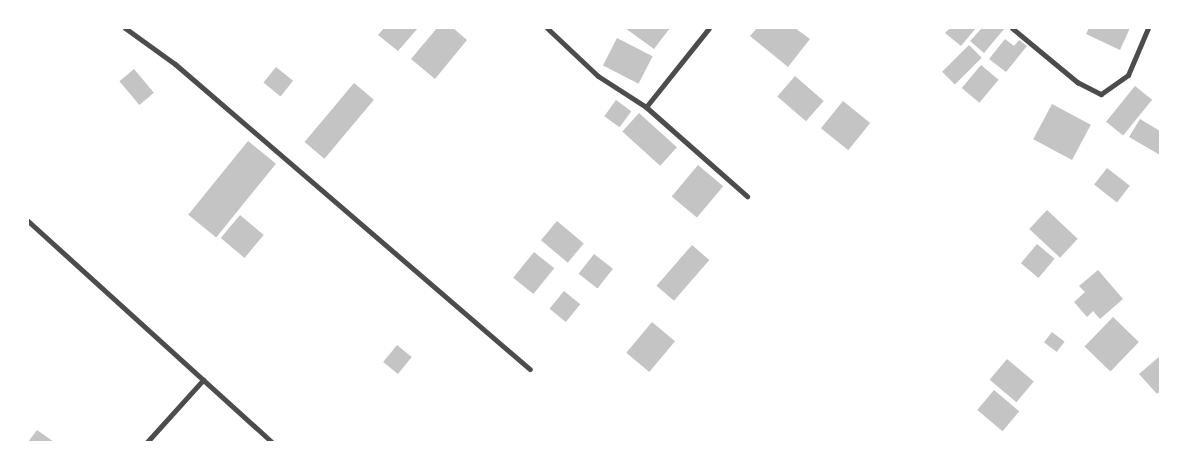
<!DOCTYPE html>
<style>
body{margin:0}
#map{position:relative;width:1188px;height:470px;overflow:hidden;background:#fff;font-family:"Exo 2",sans-serif}
div>[style]{position:absolute}
[style*='--x']{left:calc(var(--x)*1px);top:calc(var(--y)*1px);width:calc(var(--w)*1px);rotate:calc(var(--a)*1deg)}
.building>*{inset:0;background:#c4c4c4;transform-origin:0 0}
.minor>*{height:5px;margin:-2.5px;padding:0 2.5px;transform-origin:2.5px;border-radius:2.5px;background:#4c4c4c}
span{translate:-50% -50%;white-space:nowrap;text-align:center;line-height:1.15;-webkit-text-stroke:5px #fff;paint-order:stroke}
.frame{position:absolute;inset:0;border:29px solid #fff;pointer-events:none}
</style>
<div id="map">
<div class="building">
<i style="clip-path:polygon(384px 28px,418px 28px,398px 51px,378px 35px)"></i>
<i style="clip-path:polygon(437px 28px,453px 28px,467px 40px,435px 79px,411px 59px)"></i>
<i style="clip-path:polygon(625px 28px,670px 28px,654px 49px)"></i>
<i style="clip-path:polygon(757px 28px,795px 28px,810px 39px,788px 67px,750px 36px)"></i>
<i style="clip-path:polygon(950px 28px,976px 28px,961px 46px,945px 33px)"></i>
<i style="clip-path:polygon(982px 28px,1004px 29px,984px 53px,970px 41px)"></i>
<i style="clip-path:polygon(1089px 28px,1130px 28px,1120px 50px,1086px 34px)"></i>
<i style="left:617px;top:38px;width:40px;height:31px;rotate:27deg"></i>
<i style="clip-path:polygon(1005px 39px,1014px 46px,1019px 40px,1027px 46px,1006px 72px,989px 59px)"></i>
<i style="left:969px;top:45px;width:18px;height:38px;rotate:45deg"></i>
<i style="left:981px;top:65px;width:23px;height:30px;rotate:40deg"></i>
<i style="left:276px;top:67px;width:22px;height:20px;rotate:39deg"></i>
<i style="left:134px;top:69px;width:31px;height:19px;rotate:50deg"></i>
<i style="left:795px;top:76px;width:38px;height:27px;rotate:41deg"></i>
<i style="left:354px;top:83px;width:26px;height:77px;rotate:40deg"></i>
<i style="left:1135px;top:86px;width:22px;height:46px;rotate:39deg"></i>
<i style="left:616px;top:100px;width:19px;height:20px;rotate:36deg"></i>
<i style="left:843px;top:101px;width:35px;height:35px;rotate:39deg"></i>
<i style="left:1052px;top:104px;width:44px;height:40px;rotate:28deg"></i>
<i style="left:639px;top:113px;width:51px;height:25px;rotate:42deg"></i>
<i style="clip-path:polygon(1140px 119px,1160px 131px,1160px 155px,1129px 137px)"></i>
<i style="left:248px;top:141px;width:36px;height:95px;rotate:39deg"></i>
<i style="left:698px;top:165px;width:33px;height:41px;rotate:40deg"></i>
<i style="left:1107px;top:168px;width:29px;height:21px;rotate:38deg"></i>
<i style="left:1047px;top:210px;width:42px;height:26px;rotate:43deg"></i>
<i style="left:240px;top:215px;width:31px;height:30px;rotate:40deg"></i>
<i style="left:557px;top:221px;width:35px;height:25px;rotate:40deg"></i>
<i style="left:1037px;top:244px;width:23px;height:25px;rotate:40deg"></i>
<i style="left:692px;top:245px;width:23px;height:54px;rotate:41deg"></i>
<i style="left:534px;top:252px;width:26px;height:33px;rotate:39deg"></i>
<i style="left:594px;top:254px;width:24px;height:25px;rotate:38deg"></i>
<i style="clip-path:polygon(1098px 270px,1123px 299px,1100px 319px,1093px 311px,1087px 317px,1074px 302px,1085px 292px,1079px 286px)"></i>
<i style="left:564px;top:291px;width:21px;height:23px;rotate:39deg"></i>
<i style="left:1113px;top:317px;width:36px;height:41px;rotate:44deg"></i>
<i style="left:652px;top:322px;width:30px;height:40px;rotate:40deg"></i>
<i style="left:1052px;top:332px;width:16px;height:13px;rotate:38deg"></i>
<i style="left:397px;top:345px;width:19px;height:22px;rotate:39deg"></i>
<i style="clip-path:polygon(1160px 356px,1160px 391px,1157px 394px,1139px 374px)"></i>
<i style="left:1007px;top:359px;width:35px;height:27px;rotate:40deg"></i>
<i style="left:994px;top:390px;width:33px;height:26px;rotate:40deg"></i>
<i style="clip-path:polygon(37px 430px,54px 442px,28px 442px)"></i>
</div>
<div class="minor">
<i style="--x:125;--y:28;--w:62;--a:35.8"></i>
<i style="--x:175;--y:64;--w:468;--a:40.7"></i>
<i style="--x:547;--y:28;--w:70;--a:43.3"></i>
<i style="--x:598;--y:76;--w:57;--a:32.9"></i>
<i style="--x:646;--y:107;--w:135;--a:41.4"></i>
<i style="--x:1012;--y:28;--w:85;--a:39.7"></i>
<i style="--x:1077;--y:82;--w:27;--a:27"></i>
<i style="--x:1101;--y:94;--w:33;--a:-35"></i>
<i style="--x:1128;--y:75;--w:51;--a:-66.9"></i>
<i style="--x:646;--y:107;--w:101;--a:-51.4"></i>
<i style="--x:28;--y:221;--w:329;--a:42.2"></i>
<i style="--x:147;--y:442;--w:84;--a:-47.9"></i>
</div>
<div class="frame"></div>
</div>
